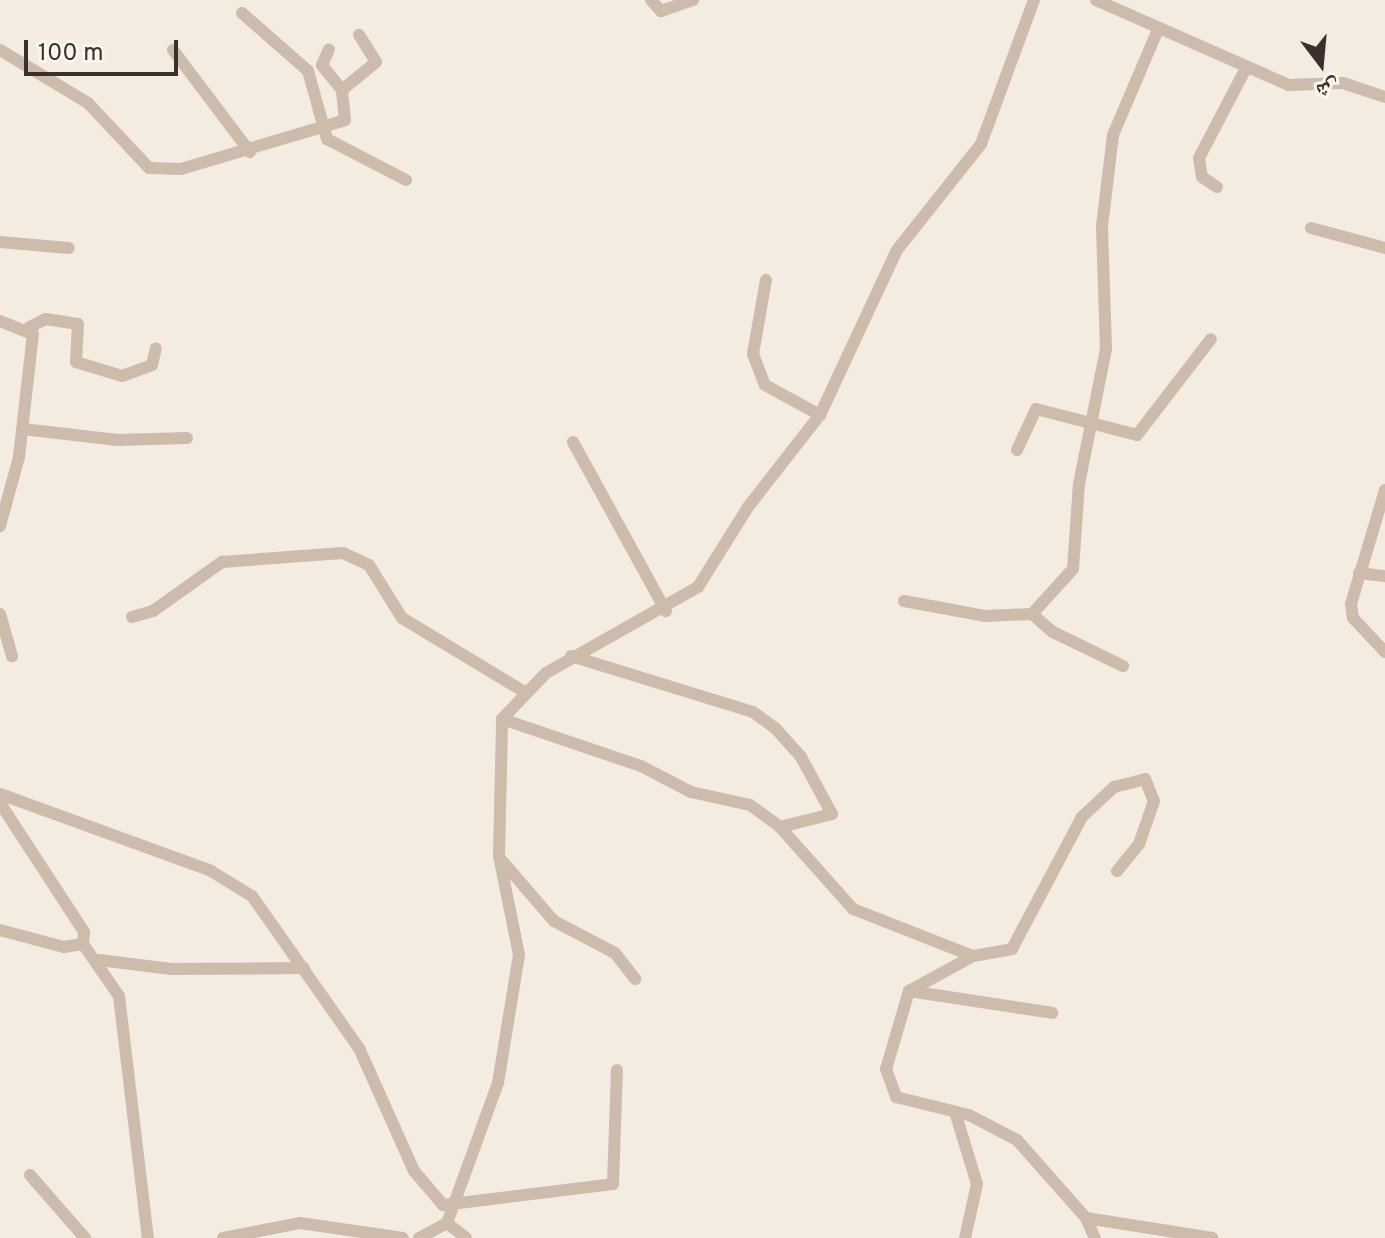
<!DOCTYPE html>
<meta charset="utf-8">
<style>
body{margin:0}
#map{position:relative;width:1385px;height:1238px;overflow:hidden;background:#f4ebe1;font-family:Overpass,"Noto Naskh Arabic",sans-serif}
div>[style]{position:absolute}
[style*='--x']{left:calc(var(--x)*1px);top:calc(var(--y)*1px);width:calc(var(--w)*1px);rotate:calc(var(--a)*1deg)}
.minor>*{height:12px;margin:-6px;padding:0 6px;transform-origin:6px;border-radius:6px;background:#cdbbac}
span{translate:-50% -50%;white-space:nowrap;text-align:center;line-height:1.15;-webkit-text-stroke:6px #fbf5ee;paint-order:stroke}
.north{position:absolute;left:1281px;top:24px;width:80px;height:80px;-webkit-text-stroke:6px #fbf5ee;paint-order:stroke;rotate:164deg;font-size:22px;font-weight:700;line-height:32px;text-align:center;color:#3b302b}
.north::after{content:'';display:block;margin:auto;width:28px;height:36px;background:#3b302b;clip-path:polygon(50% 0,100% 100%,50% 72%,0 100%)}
.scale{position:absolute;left:24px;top:40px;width:154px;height:36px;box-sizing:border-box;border:4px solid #3b302b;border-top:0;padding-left:10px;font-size:24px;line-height:28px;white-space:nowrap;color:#3b302b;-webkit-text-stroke:6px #fbf5ee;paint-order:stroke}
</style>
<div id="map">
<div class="minor">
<i style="--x:651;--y:0;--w:15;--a:48"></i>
<i style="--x:661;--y:11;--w:34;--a:-19"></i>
<i style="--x:1096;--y:0;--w:211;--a:23.8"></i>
<i style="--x:1289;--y:85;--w:54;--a:-2.1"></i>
<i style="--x:1343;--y:83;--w:44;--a:18.4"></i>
<i style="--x:242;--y:13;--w:88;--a:41.3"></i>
<i style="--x:308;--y:71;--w:71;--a:74.4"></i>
<i style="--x:327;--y:139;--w:89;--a:27.4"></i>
<i style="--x:0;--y:50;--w:103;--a:31.1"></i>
<i style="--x:88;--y:103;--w:89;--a:46.8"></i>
<i style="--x:149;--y:168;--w:32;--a:2"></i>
<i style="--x:181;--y:169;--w:171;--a:-16.6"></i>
<i style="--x:345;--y:120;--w:30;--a:-96"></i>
<i style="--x:342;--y:90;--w:32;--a:-129"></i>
<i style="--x:322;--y:65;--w:17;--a:-66"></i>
<i style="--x:173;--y:50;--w:128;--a:53"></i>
<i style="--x:342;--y:90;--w:44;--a:-39.5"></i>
<i style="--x:376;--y:62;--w:32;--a:-122"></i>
<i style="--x:1217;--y:187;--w:18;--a:-146"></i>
<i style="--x:1202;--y:177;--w:19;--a:-99"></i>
<i style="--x:1199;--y:158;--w:102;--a:-62.4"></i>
<i style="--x:1311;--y:228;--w:77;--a:15.1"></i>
<i style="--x:0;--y:242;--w:69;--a:5"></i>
<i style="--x:766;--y:280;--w:75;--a:100"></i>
<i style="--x:753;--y:354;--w:33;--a:69"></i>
<i style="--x:765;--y:385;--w:63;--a:28.6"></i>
<i style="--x:0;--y:321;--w:35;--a:22"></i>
<i style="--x:33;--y:334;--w:124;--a:96.5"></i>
<i style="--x:19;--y:457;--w:72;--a:105.4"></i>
<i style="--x:28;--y:328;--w:20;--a:-27"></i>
<i style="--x:46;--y:319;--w:32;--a:9"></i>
<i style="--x:78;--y:324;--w:38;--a:93"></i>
<i style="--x:76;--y:362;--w:48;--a:16.9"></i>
<i style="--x:122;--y:376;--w:32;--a:-20"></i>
<i style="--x:152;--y:365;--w:17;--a:-77"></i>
<i style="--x:23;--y:429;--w:95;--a:6.7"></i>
<i style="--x:117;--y:440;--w:70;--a:-1.6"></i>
<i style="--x:573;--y:442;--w:193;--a:61.2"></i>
<i style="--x:1017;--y:450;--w:45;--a:-65.1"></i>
<i style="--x:1036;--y:409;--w:104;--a:14.4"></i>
<i style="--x:1137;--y:435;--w:121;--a:-52.4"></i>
<i style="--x:1385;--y:490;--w:119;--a:106.6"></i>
<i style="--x:1351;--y:604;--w:14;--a:82"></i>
<i style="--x:1353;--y:618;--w:47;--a:46.7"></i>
<i style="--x:1359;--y:573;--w:26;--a:7"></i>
<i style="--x:904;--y:601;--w:82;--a:10.5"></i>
<i style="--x:985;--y:616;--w:47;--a:-2.4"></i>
<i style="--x:1032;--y:614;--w:61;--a:-47.7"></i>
<i style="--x:1073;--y:569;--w:85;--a:-86"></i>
<i style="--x:1079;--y:484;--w:138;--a:-78.7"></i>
<i style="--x:1106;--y:349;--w:123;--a:-91.9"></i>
<i style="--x:1102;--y:226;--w:92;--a:-83.1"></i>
<i style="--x:1113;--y:135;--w:112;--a:-66.9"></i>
<i style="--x:0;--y:614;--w:44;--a:74.1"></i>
<i style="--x:1032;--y:614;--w:28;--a:41"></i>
<i style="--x:1053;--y:632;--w:78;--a:25.9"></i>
<i style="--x:132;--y:617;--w:22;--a:-16"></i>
<i style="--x:153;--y:611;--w:85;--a:-35.4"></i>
<i style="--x:222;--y:562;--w:121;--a:-4.3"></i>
<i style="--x:343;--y:553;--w:29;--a:25"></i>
<i style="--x:369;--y:565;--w:62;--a:58.1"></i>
<i style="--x:402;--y:618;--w:141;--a:31.1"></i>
<i style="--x:571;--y:656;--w:190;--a:17.1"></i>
<i style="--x:753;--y:712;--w:29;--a:36"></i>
<i style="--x:776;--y:729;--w:38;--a:48"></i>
<i style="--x:801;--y:757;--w:65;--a:61.5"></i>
<i style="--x:832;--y:814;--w:54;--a:166"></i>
<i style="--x:502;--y:719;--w:147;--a:18.7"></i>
<i style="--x:641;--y:766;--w:56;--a:27.5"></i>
<i style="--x:691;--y:792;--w:60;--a:12.4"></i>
<i style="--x:750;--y:805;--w:37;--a:36"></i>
<i style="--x:780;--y:827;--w:110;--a:48.3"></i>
<i style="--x:853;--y:909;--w:129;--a:21.4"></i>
<i style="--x:973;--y:956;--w:73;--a:151.3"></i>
<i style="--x:909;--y:991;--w:81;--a:106.4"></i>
<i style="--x:886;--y:1069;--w:30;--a:70"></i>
<i style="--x:896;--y:1097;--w:75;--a:13.9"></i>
<i style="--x:969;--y:1115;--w:54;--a:27.5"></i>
<i style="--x:1017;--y:1140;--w:104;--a:48.5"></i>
<i style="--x:1086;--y:1218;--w:128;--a:9"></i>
<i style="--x:0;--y:794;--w:225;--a:20"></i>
<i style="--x:211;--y:871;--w:48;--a:31.4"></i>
<i style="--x:252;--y:896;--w:186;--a:54.9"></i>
<i style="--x:359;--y:1048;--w:135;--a:65.9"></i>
<i style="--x:414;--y:1171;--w:45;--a:49.5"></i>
<i style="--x:443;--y:1205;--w:171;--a:-7"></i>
<i style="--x:613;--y:1184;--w:114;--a:-88"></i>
<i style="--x:0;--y:803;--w:154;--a:56.9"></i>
<i style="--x:84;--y:932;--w:12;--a:95"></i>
<i style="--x:503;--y:862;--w:78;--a:49.2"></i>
<i style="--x:554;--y:921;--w:69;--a:27.7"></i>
<i style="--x:615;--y:953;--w:33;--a:52"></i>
<i style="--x:0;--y:930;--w:66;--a:14.9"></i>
<i style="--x:64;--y:947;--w:19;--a:-9"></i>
<i style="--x:83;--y:944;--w:63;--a:55.3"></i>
<i style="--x:119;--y:996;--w:244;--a:83.2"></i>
<i style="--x:973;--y:956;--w:40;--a:-10"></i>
<i style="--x:1012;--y:949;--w:149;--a:-62.1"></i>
<i style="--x:1082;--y:817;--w:44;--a:-43.2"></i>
<i style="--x:1114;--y:787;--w:32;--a:-14"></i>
<i style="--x:1145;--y:779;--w:24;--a:68"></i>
<i style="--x:1154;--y:801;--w:46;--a:109.2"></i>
<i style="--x:1139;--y:844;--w:35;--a:129"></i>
<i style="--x:99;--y:960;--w:73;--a:7.1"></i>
<i style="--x:171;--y:969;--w:133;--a:-0.4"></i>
<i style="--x:909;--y:991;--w:145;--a:8.7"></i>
<i style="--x:955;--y:1112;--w:75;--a:73"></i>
<i style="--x:977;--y:1184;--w:55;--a:102.5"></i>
<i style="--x:30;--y:1175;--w:84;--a:48.9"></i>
<i style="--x:1086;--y:1218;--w:22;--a:66"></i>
<i style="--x:447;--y:1223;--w:24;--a:38"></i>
<i style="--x:223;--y:1238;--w:78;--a:-11"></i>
<i style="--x:300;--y:1223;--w:104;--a:8.3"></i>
<i style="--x:419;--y:1238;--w:32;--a:-28"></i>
<i style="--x:447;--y:1223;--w:149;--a:-70"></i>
<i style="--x:498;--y:1083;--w:130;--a:-80.7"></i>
<i style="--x:519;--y:955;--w:101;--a:-101.4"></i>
<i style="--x:499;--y:856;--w:137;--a:-88.7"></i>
<i style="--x:502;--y:719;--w:64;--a:-46.3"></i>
<i style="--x:546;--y:673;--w:175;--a:-29.5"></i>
<i style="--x:698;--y:587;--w:94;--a:-58"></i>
<i style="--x:748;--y:507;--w:117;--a:-52"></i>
<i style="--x:820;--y:415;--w:182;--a:-65"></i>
<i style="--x:897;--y:250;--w:135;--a:-51.6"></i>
<i style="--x:981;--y:144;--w:153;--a:-69.8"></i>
</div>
<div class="north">ش</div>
<div class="scale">100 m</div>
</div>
